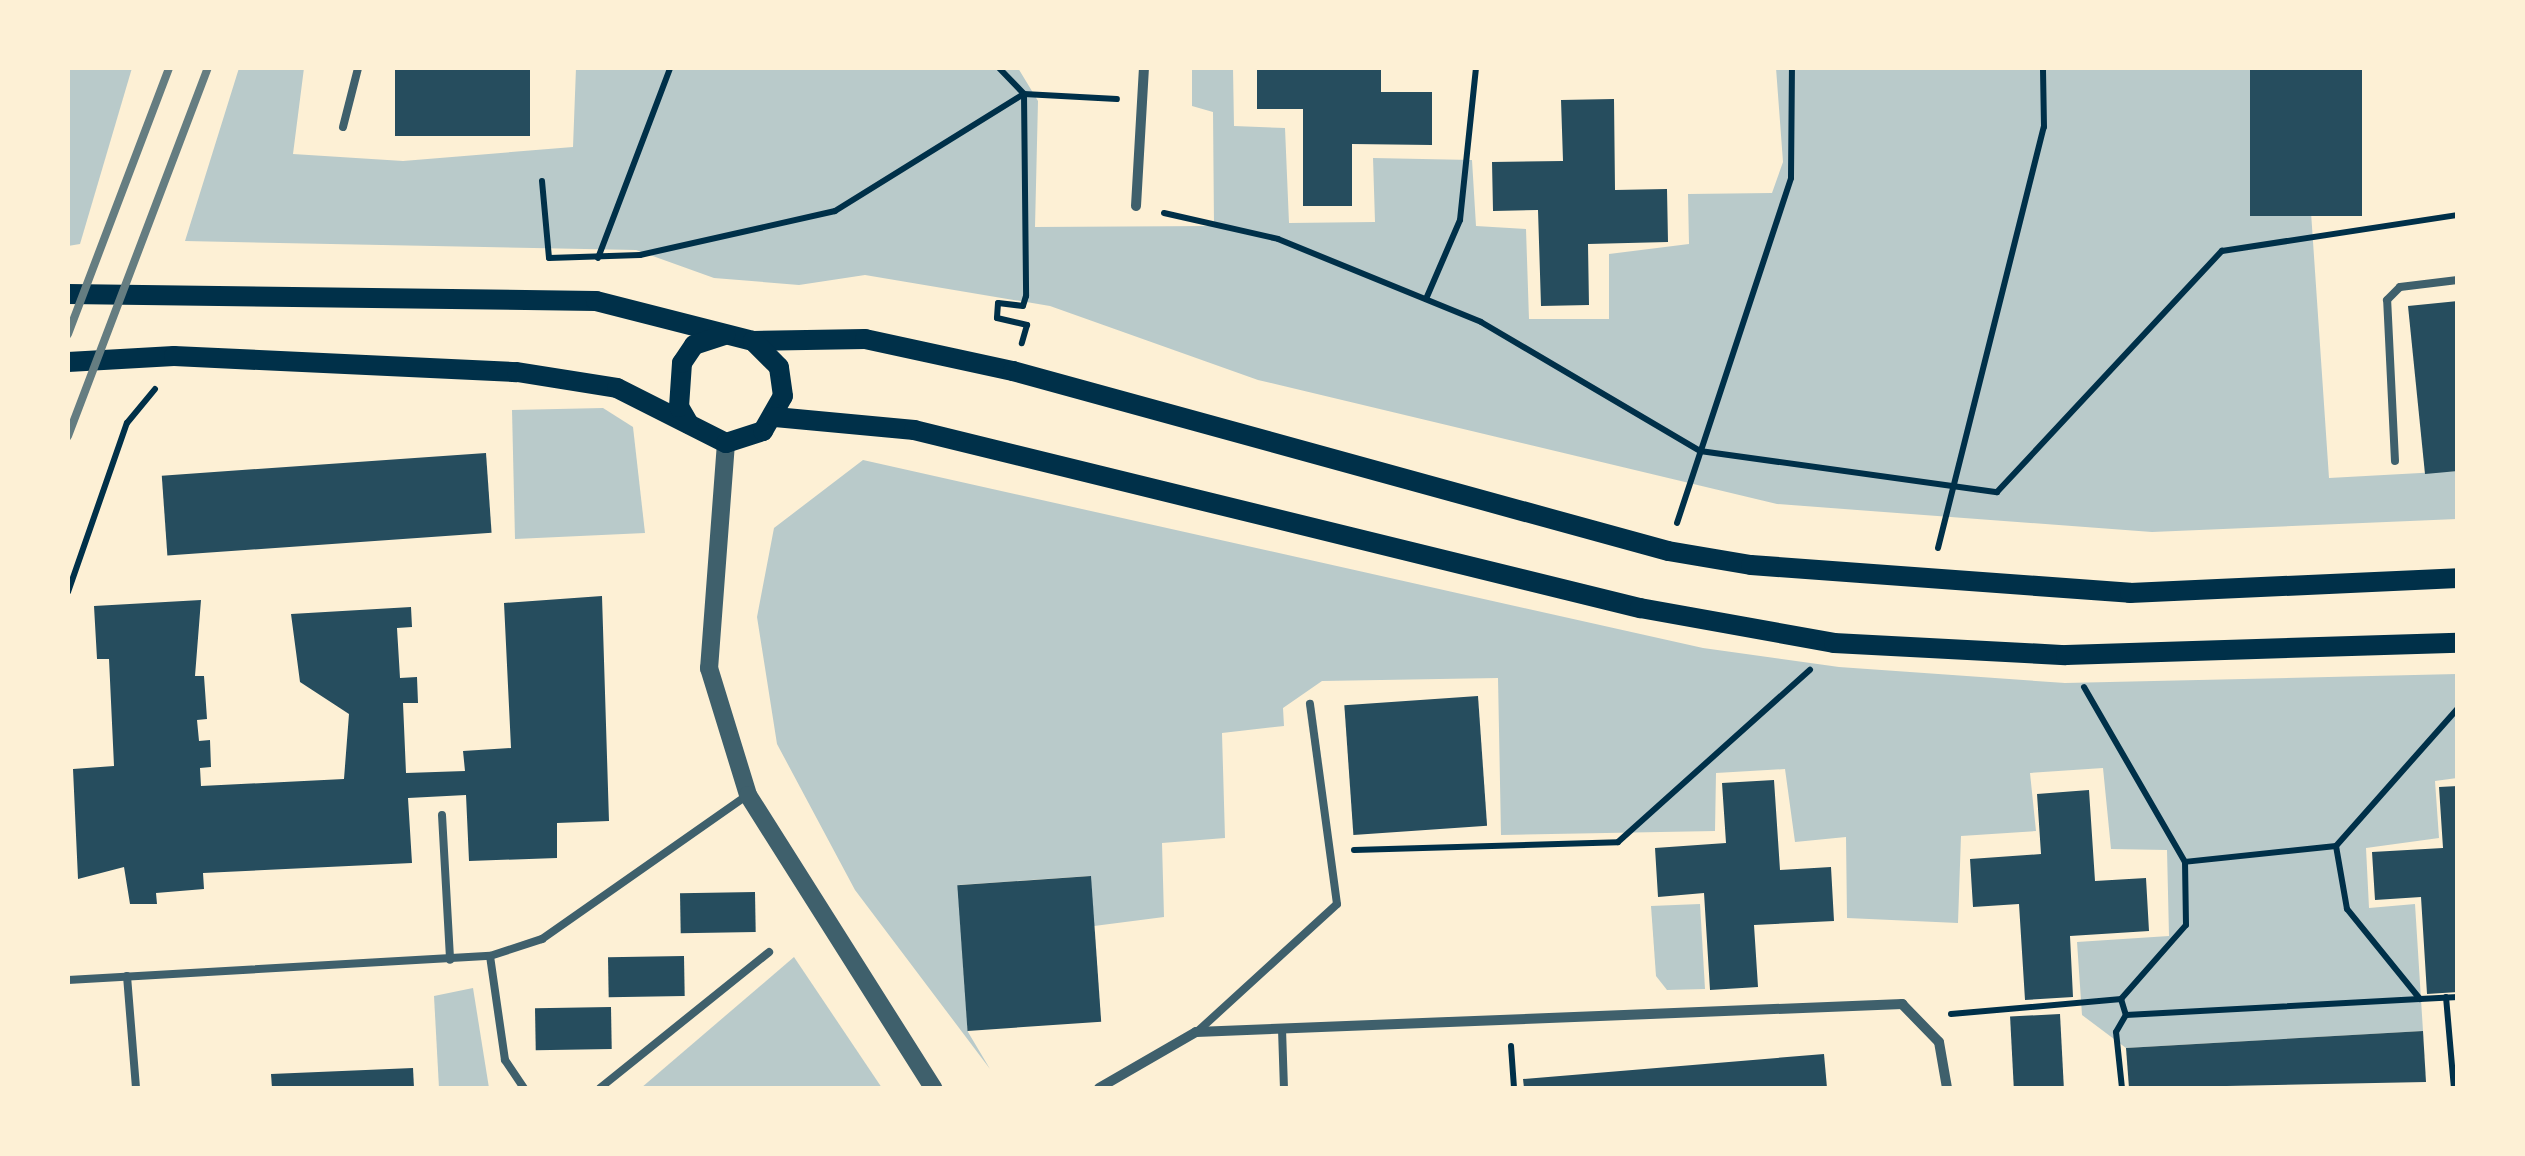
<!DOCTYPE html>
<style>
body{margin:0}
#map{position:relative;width:2525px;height:1156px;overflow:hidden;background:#fdf0d5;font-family:"PT Sans",sans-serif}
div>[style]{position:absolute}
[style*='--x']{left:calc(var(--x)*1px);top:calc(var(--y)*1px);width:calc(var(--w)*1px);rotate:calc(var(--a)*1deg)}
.green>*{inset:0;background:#b9caca}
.building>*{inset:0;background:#264d5e;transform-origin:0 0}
.path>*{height:6px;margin:-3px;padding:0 3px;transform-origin:3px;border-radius:3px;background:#003049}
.service>*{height:8px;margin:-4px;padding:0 4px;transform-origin:4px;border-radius:4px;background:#3f606c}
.minor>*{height:10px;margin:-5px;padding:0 5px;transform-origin:5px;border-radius:5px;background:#3f606c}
.tertiary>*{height:18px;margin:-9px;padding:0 9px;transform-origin:9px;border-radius:9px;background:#3f606c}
.secondary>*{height:20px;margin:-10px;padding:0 10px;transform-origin:10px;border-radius:10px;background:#003049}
.rail>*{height:8px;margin:-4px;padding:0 4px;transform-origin:4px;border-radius:4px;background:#657d81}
span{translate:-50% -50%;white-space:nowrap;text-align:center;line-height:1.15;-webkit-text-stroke:10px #fdf0d5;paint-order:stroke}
.frame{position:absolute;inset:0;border:70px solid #fdf0d5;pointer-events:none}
</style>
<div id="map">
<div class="green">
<i style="clip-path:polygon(68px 68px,132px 68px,80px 244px,68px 246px)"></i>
<i style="clip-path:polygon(239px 68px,304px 68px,293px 154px,403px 161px,573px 147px,576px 68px,1018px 68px,1038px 101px,1035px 227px,1214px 226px,1213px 112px,1192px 106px,1192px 68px,1233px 68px,1234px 126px,1285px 128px,1289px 223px,1375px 222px,1373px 158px,1472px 160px,1476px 226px,1526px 229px,1529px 319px,1609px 319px,1609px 254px,1689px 244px,1688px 194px,1772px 193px,1783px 162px,1776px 68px,2250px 68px,2260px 215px,2311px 212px,2329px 478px,2457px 471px,2457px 519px,2152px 532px,1777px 504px,1258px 380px,1050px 306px,865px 275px,799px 285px,714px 278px,636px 250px,185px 241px)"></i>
<i style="clip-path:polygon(603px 408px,633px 427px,645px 533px,515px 539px,512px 410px)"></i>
<i style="clip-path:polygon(863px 460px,1703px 648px,1839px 667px,2065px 683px,2457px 674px,2457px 778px,2435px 781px,2439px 838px,2366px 848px,2369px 908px,2415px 904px,2423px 1031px,2126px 1048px,2082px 1015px,2077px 942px,2169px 936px,2167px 850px,2111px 849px,2103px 768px,2030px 773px,2036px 831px,1961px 836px,1958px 923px,1847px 918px,1846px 837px,1795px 842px,1785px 769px,1716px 773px,1715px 831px,1501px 835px,1498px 678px,1322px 681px,1283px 708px,1284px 726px,1222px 733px,1225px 838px,1162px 843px,1164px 917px,1094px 926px,1090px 876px,958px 885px,968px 1032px,990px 1069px,855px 890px,777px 744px,757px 617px,774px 528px)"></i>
<i style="clip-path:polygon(1700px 904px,1705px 989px,1667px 990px,1656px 976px,1651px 906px)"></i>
<i style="clip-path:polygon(794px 957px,882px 1088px,641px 1088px)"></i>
<i style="clip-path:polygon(473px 988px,489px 1088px,439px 1088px,434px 996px)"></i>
</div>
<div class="building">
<i style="left:395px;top:68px;width:135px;height:68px"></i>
<i style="clip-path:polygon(1257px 68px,1381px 68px,1381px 92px,1432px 92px,1432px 145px,1352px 144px,1352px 206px,1303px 206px,1303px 109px,1257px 109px)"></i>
<i style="left:2250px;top:68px;width:112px;height:148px"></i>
<i style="clip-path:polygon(1614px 99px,1615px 190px,1667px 189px,1668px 242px,1588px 244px,1589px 305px,1541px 306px,1538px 210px,1493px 211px,1492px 162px,1563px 161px,1561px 100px)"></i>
<i style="clip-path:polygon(2458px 301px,2458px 471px,2425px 474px,2408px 306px)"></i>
<i style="left:486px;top:453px;width:80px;height:325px;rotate:86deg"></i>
<i style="clip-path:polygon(602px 596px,609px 821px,557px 823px,557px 858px,469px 861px,466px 795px,408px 798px,412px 863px,203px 873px,204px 889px,156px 893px,157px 904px,130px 904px,124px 867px,78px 879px,73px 769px,114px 766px,109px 659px,97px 659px,94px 606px,201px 600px,195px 676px,204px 676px,207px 719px,197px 720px,199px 741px,210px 740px,211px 767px,200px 768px,201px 786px,344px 779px,349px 714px,300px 682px,291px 614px,411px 607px,412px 627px,397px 628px,400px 678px,417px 677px,418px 703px,403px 703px,406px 773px,465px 771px,463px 751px,511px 748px,504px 603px)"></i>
<i style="left:1478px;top:696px;width:130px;height:134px;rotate:86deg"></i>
<i style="clip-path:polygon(1774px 780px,1780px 870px,1831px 867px,1834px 921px,1754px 925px,1758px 987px,1710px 990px,1704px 893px,1658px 897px,1655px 848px,1726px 843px,1722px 783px)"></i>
<i style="clip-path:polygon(2458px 786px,2458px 992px,2427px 994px,2421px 897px,2375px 900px,2372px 852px,2443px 848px,2439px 787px)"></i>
<i style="clip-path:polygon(2089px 790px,2095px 881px,2146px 878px,2149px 931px,2070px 936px,2073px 997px,2025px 1000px,2019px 904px,1973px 907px,1970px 859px,2041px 854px,2037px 794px)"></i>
<i style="left:1091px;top:876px;width:146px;height:134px;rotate:86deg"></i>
<i style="left:755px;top:892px;width:40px;height:75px;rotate:89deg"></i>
<i style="left:684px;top:956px;width:40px;height:76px;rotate:89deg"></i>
<i style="left:611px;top:1007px;width:42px;height:76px;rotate:89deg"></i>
<i style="left:2060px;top:1014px;width:74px;height:50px;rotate:87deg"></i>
<i style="clip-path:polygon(2423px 1031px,2426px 1082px,2129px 1088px,2126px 1048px)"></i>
<i style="clip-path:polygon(1824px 1054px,1827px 1088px,1524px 1088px,1523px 1079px)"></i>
<i style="clip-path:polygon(413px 1068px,414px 1088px,272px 1088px,271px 1074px)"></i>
</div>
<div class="path">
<i style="--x:999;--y:68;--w:36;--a:46"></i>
<i style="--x:1024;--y:94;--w:202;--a:89.4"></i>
<i style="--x:1026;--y:296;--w:10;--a:107"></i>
<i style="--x:1023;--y:306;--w:25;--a:-173"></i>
<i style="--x:998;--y:303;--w:15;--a:94"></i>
<i style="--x:997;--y:318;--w:31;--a:13"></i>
<i style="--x:1027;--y:325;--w:19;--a:106"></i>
<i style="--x:542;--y:181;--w:77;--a:84.8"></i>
<i style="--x:549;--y:258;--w:91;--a:-1.9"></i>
<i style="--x:640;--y:255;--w:200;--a:-12.7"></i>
<i style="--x:835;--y:211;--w:222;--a:-31.8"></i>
<i style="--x:1024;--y:94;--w:93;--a:3.1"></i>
<i style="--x:1164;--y:213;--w:117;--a:12.8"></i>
<i style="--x:1278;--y:239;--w:219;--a:22.2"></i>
<i style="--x:1481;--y:322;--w:254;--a:30.5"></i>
<i style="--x:1700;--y:451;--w:300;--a:7.9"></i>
<i style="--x:1997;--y:492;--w:330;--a:-47"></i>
<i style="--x:2222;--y:251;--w:239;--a:-8.7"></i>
<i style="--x:598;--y:258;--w:203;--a:-69.2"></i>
<i style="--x:1426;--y:299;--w:86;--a:-66.7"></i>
<i style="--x:1460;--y:220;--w:153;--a:-84"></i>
<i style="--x:1677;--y:523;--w:363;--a:-71.7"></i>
<i style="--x:1791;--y:178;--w:110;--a:-89.5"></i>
<i style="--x:1938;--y:548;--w:434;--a:-75.9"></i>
<i style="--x:2044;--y:127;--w:59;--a:-91"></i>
<i style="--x:68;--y:592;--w:179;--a:-70.8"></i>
<i style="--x:127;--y:423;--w:44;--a:-50.5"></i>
<i style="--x:2336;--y:846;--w:184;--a:-48.5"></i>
<i style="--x:1354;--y:850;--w:264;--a:-1.7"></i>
<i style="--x:1618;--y:842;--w:258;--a:-41.9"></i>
<i style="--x:2446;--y:997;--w:91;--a:85"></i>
<i style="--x:2121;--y:999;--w:98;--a:-48.7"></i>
<i style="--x:2186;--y:925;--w:63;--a:-90.9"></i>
<i style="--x:2420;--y:999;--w:38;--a:-3"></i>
<i style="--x:1951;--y:1014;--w:171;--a:-5"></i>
<i style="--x:2121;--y:999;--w:17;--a:73"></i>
<i style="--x:2126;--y:1015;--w:294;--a:-3.1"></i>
<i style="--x:2420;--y:999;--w:116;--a:-129"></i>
<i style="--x:2347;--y:909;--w:64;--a:-99.9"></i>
<i style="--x:2336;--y:846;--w:152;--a:174"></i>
<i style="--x:2185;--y:862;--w:202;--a:-120"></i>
<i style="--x:1511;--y:1046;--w:42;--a:85.9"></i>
<i style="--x:2122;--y:1088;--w:56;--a:-96.1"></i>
<i style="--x:2116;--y:1032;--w:20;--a:-60"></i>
</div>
<div class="service">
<i style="--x:343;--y:127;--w:61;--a:-75.7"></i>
<i style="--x:2395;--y:461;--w:161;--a:-92.8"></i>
<i style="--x:2387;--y:300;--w:18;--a:-45"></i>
<i style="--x:2400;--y:287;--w:58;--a:-6.9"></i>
<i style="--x:442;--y:815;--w:145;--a:86.8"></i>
<i style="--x:490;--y:956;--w:105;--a:81.8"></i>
<i style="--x:505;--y:1060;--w:34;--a:56"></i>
<i style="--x:127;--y:976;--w:112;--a:85.4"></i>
<i style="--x:68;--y:980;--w:423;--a:-3.3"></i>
<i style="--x:490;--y:956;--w:55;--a:-18.1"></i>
<i style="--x:542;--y:939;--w:251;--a:-35"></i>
<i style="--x:1282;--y:1029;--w:59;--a:88.1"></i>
<i style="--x:1198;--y:1031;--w:188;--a:-42.4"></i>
<i style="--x:1337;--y:904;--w:202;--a:-97.7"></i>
<i style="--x:600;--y:1088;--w:217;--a:-38.8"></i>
</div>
<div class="minor">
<i style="--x:1136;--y:206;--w:138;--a:-86.7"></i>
<i style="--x:1099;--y:1088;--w:112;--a:-30"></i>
<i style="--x:1196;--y:1032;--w:707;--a:-2.27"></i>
<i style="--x:1902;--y:1004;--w:53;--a:45.8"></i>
<i style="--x:1939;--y:1042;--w:47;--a:80.1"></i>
</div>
<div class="tertiary">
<i style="--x:726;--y:443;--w:226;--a:94.3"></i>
<i style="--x:709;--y:668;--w:133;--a:72.9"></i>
<i style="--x:748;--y:795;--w:347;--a:57.7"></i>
</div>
<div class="secondary">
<i style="--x:68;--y:294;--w:528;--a:0.76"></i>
<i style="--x:596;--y:301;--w:162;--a:14.3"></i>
<i style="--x:753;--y:341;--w:112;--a:-1"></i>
<i style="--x:865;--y:339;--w:151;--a:12.2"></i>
<i style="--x:1013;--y:371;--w:679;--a:15.37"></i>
<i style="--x:1668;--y:551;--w:84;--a:9.6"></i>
<i style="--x:1751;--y:565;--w:380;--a:4.2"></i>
<i style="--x:2130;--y:593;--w:328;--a:-2.6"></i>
<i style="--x:68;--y:362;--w:106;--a:-3.2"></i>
<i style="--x:174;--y:356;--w:343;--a:2.7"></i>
<i style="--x:517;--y:372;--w:101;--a:9.1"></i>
<i style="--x:617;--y:388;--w:122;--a:26.8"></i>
<i style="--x:726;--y:443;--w:39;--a:-18"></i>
<i style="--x:763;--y:431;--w:40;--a:-60.3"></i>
<i style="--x:783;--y:396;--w:29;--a:-98"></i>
<i style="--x:779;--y:367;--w:37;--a:-135"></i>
<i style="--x:775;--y:417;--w:140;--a:5.3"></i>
<i style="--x:914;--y:430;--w:748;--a:13.78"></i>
<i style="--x:1640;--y:608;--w:197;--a:10.2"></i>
<i style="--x:1834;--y:643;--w:232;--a:3"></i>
<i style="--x:2066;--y:655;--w:392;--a:-1.8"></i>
<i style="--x:689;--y:424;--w:20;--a:-120"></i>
<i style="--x:679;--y:407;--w:44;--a:-86.1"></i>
<i style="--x:682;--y:363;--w:22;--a:-56"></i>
<i style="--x:694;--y:345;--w:33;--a:-18"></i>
</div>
<div class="rail">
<i style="--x:68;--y:334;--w:285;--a:-69.2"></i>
<i style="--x:68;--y:436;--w:394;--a:-69.2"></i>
</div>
<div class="frame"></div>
</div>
